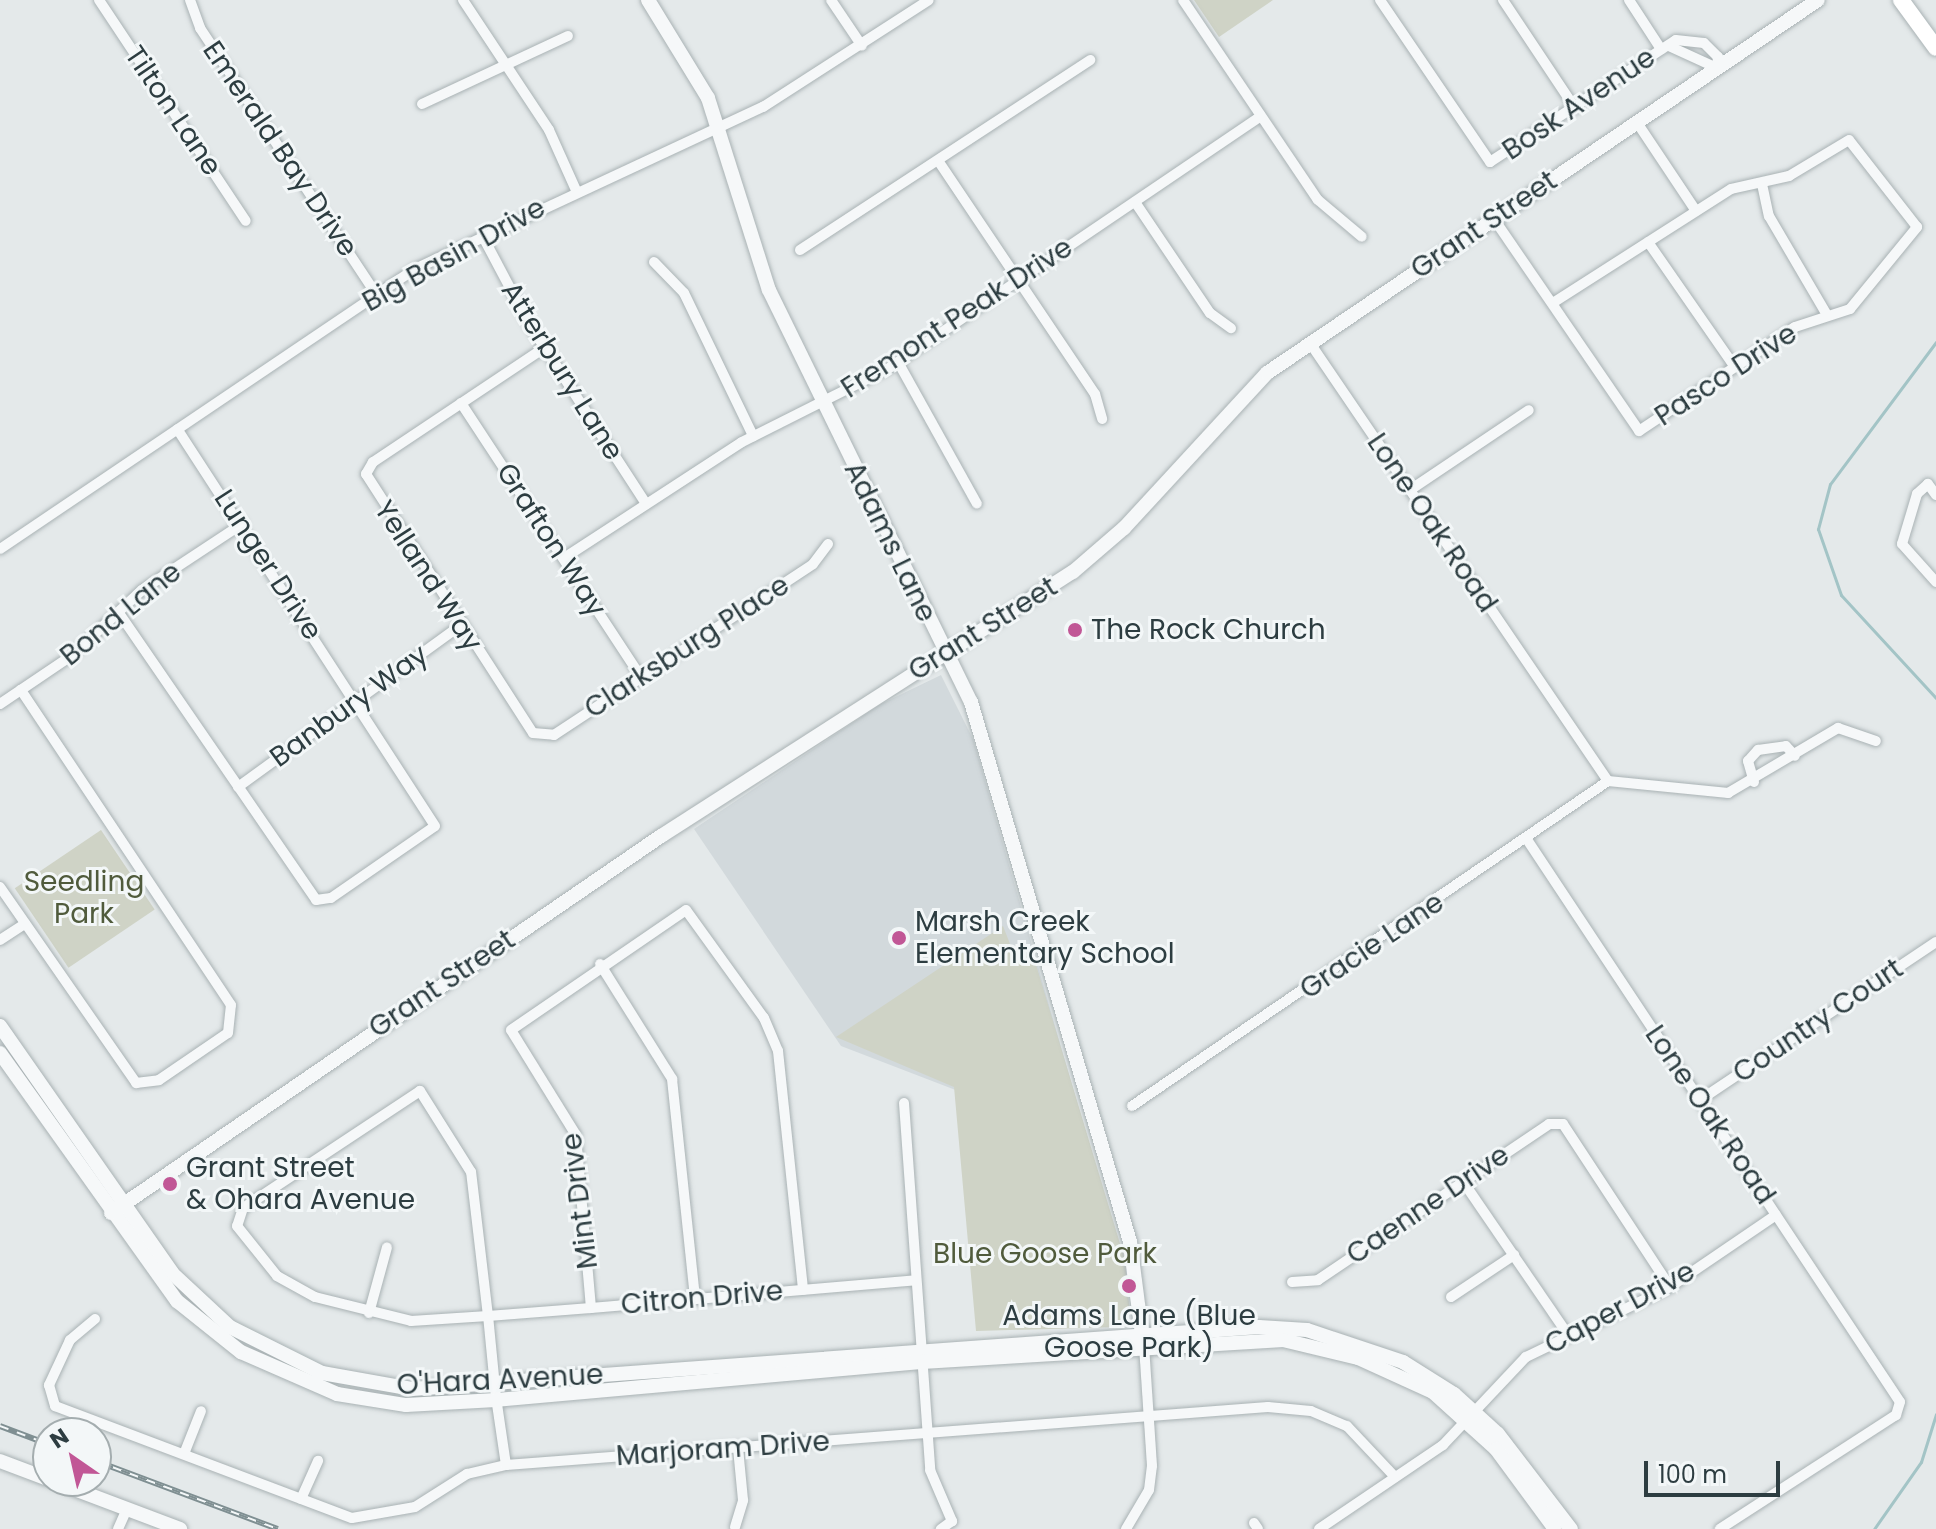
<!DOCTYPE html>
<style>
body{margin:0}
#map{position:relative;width:1936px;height:1529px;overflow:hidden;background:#e4e9ea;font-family:Poppins,sans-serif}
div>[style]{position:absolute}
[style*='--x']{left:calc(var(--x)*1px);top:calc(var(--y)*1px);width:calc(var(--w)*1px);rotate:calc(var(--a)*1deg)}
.built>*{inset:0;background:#d2d9dc}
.green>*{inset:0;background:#cfd3c6;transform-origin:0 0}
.stream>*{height:3px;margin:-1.5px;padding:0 1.5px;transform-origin:1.5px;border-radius:1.5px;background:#a3c4c6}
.roads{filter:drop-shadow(0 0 2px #a9b2b4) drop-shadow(0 0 2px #a9b2b4)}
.minor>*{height:10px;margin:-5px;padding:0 5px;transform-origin:5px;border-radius:5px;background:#f6f8f9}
.tertiary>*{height:14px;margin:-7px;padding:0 7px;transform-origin:7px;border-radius:7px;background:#f6f8f9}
.primary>*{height:16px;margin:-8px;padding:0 8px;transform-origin:8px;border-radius:8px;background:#fff}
.rail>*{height:6px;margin-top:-3px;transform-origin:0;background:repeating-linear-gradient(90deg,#f3f7f8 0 9px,#7f8f92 0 18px);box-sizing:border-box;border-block:2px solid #7f8f92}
.dots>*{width:22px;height:22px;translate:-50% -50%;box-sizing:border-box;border:4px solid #f3f7f8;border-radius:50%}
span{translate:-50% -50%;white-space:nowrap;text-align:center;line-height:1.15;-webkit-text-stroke:6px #f3f7f8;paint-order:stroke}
.street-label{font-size:28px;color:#2d3d41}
.poi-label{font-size:28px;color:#2d3d41}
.left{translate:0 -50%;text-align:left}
.park-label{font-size:28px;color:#505b3c}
.north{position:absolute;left:32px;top:1417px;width:80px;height:80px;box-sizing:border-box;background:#f3f7f8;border:2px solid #a4adaf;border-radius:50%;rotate:326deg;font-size:22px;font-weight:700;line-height:32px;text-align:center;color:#2d3d41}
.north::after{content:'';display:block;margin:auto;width:28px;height:36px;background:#c15796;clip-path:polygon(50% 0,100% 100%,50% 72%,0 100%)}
.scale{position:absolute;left:1644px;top:1461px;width:136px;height:36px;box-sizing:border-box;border:4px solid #2d3d41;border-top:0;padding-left:10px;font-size:24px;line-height:28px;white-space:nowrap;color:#2d3d41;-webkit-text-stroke:6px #f3f7f8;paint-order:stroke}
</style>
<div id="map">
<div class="built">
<i style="clip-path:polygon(941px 675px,973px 739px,1088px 1141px,841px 1046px,694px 829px,879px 705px)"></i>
</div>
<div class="green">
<i style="clip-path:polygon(1194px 0,1273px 0,1219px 37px)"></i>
<i style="left:101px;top:830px;width:96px;height:104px;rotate:56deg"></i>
<i style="clip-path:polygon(1003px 926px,1010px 944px,1034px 958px,1125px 1260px,1130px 1314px,1119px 1327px,976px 1331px,954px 1087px,836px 1037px)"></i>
</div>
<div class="stream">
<i style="--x:1936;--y:342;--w:177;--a:126.7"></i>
<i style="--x:1830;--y:484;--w:47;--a:104.9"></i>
<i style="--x:1818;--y:529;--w:70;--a:70.8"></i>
<i style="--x:1841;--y:595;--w:140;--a:47.3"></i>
<i style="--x:1874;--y:1529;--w:82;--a:-55"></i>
<i style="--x:1921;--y:1462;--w:50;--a:-72.6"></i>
</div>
<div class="roads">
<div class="minor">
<i style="--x:99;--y:0;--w:265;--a:56.4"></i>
<i style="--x:190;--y:0;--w:30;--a:70"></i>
<i style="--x:200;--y:28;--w:319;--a:56.5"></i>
<i style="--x:463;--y:0;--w:156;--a:56.5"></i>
<i style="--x:549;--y:130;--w:66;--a:65.8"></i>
<i style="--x:831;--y:0;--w:55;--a:56"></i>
<i style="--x:1183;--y:0;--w:241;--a:56"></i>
<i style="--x:1318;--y:200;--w:57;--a:40.1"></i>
<i style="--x:1380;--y:0;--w:196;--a:55.8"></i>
<i style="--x:1490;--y:162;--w:222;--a:-33.3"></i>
<i style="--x:1676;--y:40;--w:28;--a:6"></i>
<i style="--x:1704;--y:43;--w:20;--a:45"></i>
<i style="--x:1718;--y:57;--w:11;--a:95"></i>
<i style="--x:1717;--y:68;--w:53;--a:-155.4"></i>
<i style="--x:1503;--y:0;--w:130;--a:56.3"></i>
<i style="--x:1629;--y:0;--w:59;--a:56.9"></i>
<i style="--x:422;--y:104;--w:161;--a:-25"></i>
<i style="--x:1636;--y:121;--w:108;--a:56.3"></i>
<i style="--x:939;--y:162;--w:280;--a:56.1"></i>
<i style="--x:1095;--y:394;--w:26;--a:74"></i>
<i style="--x:1762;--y:184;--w:33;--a:78"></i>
<i style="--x:1769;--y:216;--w:115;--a:59.6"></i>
<i style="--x:1135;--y:202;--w:134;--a:56"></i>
<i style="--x:1210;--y:313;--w:26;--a:36"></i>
<i style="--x:1494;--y:219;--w:257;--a:55.6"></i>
<i style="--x:1639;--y:431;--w:187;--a:-33.7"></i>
<i style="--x:1795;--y:327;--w:58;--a:-18.1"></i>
<i style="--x:1850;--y:309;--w:106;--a:-50.7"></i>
<i style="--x:1917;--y:227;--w:110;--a:-128"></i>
<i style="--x:1849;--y:140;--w:70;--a:149"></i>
<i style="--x:1789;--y:176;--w:59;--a:167.4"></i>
<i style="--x:1731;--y:189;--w:210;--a:147.4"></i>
<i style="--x:482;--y:235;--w:98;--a:62.1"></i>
<i style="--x:528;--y:322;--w:217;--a:57"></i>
<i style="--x:1648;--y:242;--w:152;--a:55.2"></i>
<i style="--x:800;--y:250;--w:347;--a:-33.2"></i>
<i style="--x:654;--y:262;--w:43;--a:45.9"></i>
<i style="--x:684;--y:293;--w:159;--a:64.2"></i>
<i style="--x:1310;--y:343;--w:530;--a:55.77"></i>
<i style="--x:544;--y:348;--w:206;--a:146.3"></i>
<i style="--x:373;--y:462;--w:14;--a:120"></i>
<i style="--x:366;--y:474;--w:308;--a:57.2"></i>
<i style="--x:533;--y:733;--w:21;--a:5"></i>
<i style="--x:554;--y:735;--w:310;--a:-33.4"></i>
<i style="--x:813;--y:564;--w:25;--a:-53"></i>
<i style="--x:898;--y:362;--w:162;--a:60.9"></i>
<i style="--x:461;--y:403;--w:328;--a:56.7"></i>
<i style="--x:1410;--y:490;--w:143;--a:-33.9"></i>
<i style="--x:1936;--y:495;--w:14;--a:-126"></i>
<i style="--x:1928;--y:484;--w:15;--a:138"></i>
<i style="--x:1917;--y:494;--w:52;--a:106.7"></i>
<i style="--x:1902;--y:544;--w:51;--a:48.2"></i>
<i style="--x:0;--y:549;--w:501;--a:-34.01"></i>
<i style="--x:415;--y:269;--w:384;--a:-25"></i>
<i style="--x:763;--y:107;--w:197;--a:-32.8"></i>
<i style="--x:564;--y:558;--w:212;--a:-33.1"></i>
<i style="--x:742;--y:442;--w:165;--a:-26.7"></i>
<i style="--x:889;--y:368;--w:449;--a:-34.1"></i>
<i style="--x:119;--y:613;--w:348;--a:55.5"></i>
<i style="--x:316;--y:900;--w:15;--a:-8"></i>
<i style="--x:331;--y:898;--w:126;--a:-34.7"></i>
<i style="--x:435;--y:826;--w:473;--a:-123"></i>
<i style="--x:0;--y:704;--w:86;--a:-34.1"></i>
<i style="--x:71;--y:656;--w:97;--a:-42.9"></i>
<i style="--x:142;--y:590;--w:120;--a:-33.4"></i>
<i style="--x:1608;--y:781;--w:121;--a:5.7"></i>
<i style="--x:1728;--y:793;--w:128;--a:-30.6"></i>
<i style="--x:1838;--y:728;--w:40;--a:18.9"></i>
<i style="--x:1754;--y:782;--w:22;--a:-106"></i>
<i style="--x:1748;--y:761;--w:15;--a:-48"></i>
<i style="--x:1758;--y:750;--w:28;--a:-8"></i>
<i style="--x:1786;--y:746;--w:13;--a:48"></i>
<i style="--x:238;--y:787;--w:274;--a:-36"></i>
<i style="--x:1528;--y:841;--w:673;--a:56.45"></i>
<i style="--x:1900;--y:1402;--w:14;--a:107"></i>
<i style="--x:1896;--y:1415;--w:210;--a:147.1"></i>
<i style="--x:0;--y:887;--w:239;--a:55.2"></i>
<i style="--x:136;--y:1083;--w:23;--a:-7"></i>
<i style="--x:159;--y:1080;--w:83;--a:-34.3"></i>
<i style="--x:228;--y:1033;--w:28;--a:-84"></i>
<i style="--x:231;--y:1005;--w:379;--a:-123.7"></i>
<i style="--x:0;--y:940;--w:30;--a:-33"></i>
<i style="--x:600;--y:964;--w:136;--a:57.9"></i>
<i style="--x:672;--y:1079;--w:221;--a:84"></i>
<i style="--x:1700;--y:1100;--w:284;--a:-33.8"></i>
<i style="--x:904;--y:1103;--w:368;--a:85.9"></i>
<i style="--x:930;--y:1470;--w:56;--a:66.7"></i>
<i style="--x:952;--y:1521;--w:14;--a:144"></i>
<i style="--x:1132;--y:1106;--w:576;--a:-34.32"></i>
<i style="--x:1462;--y:1180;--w:188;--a:55.6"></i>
<i style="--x:1292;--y:1282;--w:26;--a:-4"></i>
<i style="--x:1318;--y:1280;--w:279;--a:-34"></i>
<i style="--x:1549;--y:1124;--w:14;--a:0"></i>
<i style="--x:1563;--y:1124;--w:195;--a:56.7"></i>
<i style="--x:1451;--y:1297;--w:76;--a:-33.7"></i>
<i style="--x:591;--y:1308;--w:174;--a:-95"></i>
<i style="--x:576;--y:1135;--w:123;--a:-121.8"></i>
<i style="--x:511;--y:1030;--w:212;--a:-34.4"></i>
<i style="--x:686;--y:910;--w:133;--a:54.2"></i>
<i style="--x:764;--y:1018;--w:36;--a:67"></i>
<i style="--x:778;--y:1051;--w:240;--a:84"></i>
<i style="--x:369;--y:1313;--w:68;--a:-74.7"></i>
<i style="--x:95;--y:1319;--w:33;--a:140"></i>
<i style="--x:70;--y:1340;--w:50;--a:115"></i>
<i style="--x:49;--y:1385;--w:22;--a:74"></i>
<i style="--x:55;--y:1406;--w:317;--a:20.7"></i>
<i style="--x:352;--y:1518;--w:64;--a:-9.9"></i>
<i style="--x:415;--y:1507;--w:62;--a:-32.4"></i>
<i style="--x:467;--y:1474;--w:40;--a:-13"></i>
<i style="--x:506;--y:1465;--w:764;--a:-4.35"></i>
<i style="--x:1268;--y:1407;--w:43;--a:5.3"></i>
<i style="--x:1311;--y:1411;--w:39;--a:23"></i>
<i style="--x:1347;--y:1426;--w:70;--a:46.7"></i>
<i style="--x:184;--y:1454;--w:46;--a:-68.4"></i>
<i style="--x:506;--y:1465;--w:69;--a:-98.4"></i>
<i style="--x:496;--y:1397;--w:81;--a:-95.6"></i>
<i style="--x:488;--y:1316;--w:145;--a:-96.7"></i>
<i style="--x:471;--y:1172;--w:96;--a:-122.2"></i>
<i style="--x:420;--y:1091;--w:212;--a:146.5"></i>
<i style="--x:243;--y:1208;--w:19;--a:108"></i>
<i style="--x:237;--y:1226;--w:64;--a:51.3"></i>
<i style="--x:277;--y:1276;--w:43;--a:28.9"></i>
<i style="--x:315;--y:1297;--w:99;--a:14"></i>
<i style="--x:411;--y:1321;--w:77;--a:-3.7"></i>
<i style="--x:488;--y:1316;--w:103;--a:-4.4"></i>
<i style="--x:591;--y:1308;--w:326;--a:-4.9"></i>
<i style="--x:301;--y:1499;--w:42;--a:-65.9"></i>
<i style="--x:1254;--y:1523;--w:7;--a:56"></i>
<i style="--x:735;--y:1527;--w:28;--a:-73"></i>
<i style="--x:743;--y:1500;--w:52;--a:-95.5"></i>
<i style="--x:118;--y:1529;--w:22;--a:-66"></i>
<i style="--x:1126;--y:1529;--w:45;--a:-59.5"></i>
<i style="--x:1149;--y:1490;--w:24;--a:-83"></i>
<i style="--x:1152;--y:1466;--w:119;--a:-93.8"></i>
<i style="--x:1319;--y:1529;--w:150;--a:-34.1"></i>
<i style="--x:1443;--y:1445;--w:121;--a:-46.7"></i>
<i style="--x:1526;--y:1357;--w:160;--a:-25.9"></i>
<i style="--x:1670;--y:1287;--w:128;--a:-34.2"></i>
</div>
<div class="tertiary">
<i style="--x:648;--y:0;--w:115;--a:58.5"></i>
<i style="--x:708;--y:98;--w:201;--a:72.4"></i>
<i style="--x:769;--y:290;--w:459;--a:63.9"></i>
<i style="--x:971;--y:702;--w:563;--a:73.59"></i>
<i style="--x:1130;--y:1242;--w:101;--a:82.6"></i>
<i style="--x:0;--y:1026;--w:301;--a:55.1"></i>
<i style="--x:172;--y:1273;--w:79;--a:43"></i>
<i style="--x:230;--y:1327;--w:103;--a:26.6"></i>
<i style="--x:322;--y:1373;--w:91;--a:10.1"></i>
<i style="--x:412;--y:1389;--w:849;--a:-4.19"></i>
<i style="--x:1259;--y:1327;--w:48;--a:3.6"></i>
<i style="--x:1307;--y:1330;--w:101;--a:18.4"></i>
<i style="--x:1403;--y:1362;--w:60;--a:32.1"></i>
<i style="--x:1454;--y:1394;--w:59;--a:42.3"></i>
<i style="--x:1498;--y:1434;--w:120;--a:52.5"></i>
<i style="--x:0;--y:1053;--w:305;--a:54.5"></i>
<i style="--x:177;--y:1301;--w:82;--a:38.6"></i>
<i style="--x:241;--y:1352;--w:105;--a:23.6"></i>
<i style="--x:337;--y:1394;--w:70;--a:9.1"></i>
<i style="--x:406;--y:1405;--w:90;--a:-3.2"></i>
<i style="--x:496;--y:1400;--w:428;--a:-5.1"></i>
<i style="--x:922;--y:1362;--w:362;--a:-3.5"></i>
<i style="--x:1283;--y:1340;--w:77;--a:13.5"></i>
<i style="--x:1358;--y:1358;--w:82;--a:24.4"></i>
<i style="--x:1433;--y:1392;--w:85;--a:42.1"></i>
<i style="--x:1496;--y:1449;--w:99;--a:53.6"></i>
<i style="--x:111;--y:1213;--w:667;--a:-34.43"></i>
<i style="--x:661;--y:836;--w:489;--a:-32.7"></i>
<i style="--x:1073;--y:572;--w:67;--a:-40.8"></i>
<i style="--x:1124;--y:528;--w:211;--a:-47.3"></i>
<i style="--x:1267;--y:373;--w:665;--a:-34.1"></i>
<i style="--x:0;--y:1461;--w:51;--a:20.6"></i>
<i style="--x:53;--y:1481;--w:136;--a:20.7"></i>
</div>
<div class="primary">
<i style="--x:1901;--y:0;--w:59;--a:53.9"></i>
</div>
</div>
<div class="rail">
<i style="--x:0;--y:1426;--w:51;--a:20.6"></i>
<i style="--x:96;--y:1461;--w:194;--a:20.5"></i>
</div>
<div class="dots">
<i style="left:1075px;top:630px;background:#c15796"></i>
<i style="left:899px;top:938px;background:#c15796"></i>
<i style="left:170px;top:1184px;background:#c15796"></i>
<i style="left:1129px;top:1286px;background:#c15796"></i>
</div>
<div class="street-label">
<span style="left:1579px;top:104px;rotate:-34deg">Bosk Avenue</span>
<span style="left:173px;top:111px;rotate:56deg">Tilton Lane</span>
<span style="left:280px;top:149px;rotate:56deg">Emerald Bay Drive</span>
<span style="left:1484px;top:225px;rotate:-34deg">Grant Street</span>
<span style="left:454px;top:255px;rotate:-29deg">Big Basin Drive</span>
<span style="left:957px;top:318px;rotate:-33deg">Fremont Peak Drive</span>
<span style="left:562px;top:371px;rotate:58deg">Atterbury Lane</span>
<span style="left:1726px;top:375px;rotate:-33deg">Pasco Drive</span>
<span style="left:1432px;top:523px;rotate:56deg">Lone Oak Road</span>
<span style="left:551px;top:540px;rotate:57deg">Grafton Way</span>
<span style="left:890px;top:542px;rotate:64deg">Adams Lane</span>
<span style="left:268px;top:565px;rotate:57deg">Lunger Drive</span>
<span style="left:428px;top:576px;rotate:57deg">Yelland Way</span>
<span style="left:121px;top:614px;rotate:-39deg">Bond Lane</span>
<span style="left:983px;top:629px;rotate:-32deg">Grant Street</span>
<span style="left:687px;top:647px;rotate:-33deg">Clarksburg Place</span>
<span style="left:349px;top:706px;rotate:-36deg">Banbury Way</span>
<span style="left:1372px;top:946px;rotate:-34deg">Gracie Lane</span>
<span style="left:442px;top:984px;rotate:-34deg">Grant Street</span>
<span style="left:1818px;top:1021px;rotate:-34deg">Country Court</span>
<span style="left:1710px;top:1115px;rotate:56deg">Lone Oak Road</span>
<span style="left:580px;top:1201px;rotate:-97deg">Mint Drive</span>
<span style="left:1428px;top:1205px;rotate:-34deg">Caenne Drive</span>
<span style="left:702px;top:1298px;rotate:-5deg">Citron Drive</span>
<span style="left:1620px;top:1308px;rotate:-28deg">Caper Drive</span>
<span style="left:500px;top:1380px;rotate:-3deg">O'Hara Avenue</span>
<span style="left:723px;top:1449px;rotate:-4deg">Marjoram Drive</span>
</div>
<div class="poi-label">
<span class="left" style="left:1091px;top:630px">The Rock Church</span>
<span class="left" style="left:915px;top:938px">Marsh Creek<br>Elementary School</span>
<span class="left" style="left:186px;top:1184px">Grant Street<br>&amp; Ohara Avenue</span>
<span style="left:1129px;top:1332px">Adams Lane (Blue<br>Goose Park)</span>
</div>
<div class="park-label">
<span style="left:84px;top:898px">Seedling<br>Park</span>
<span style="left:1045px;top:1254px">Blue Goose Park</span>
</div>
<div class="north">N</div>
<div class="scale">100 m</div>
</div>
